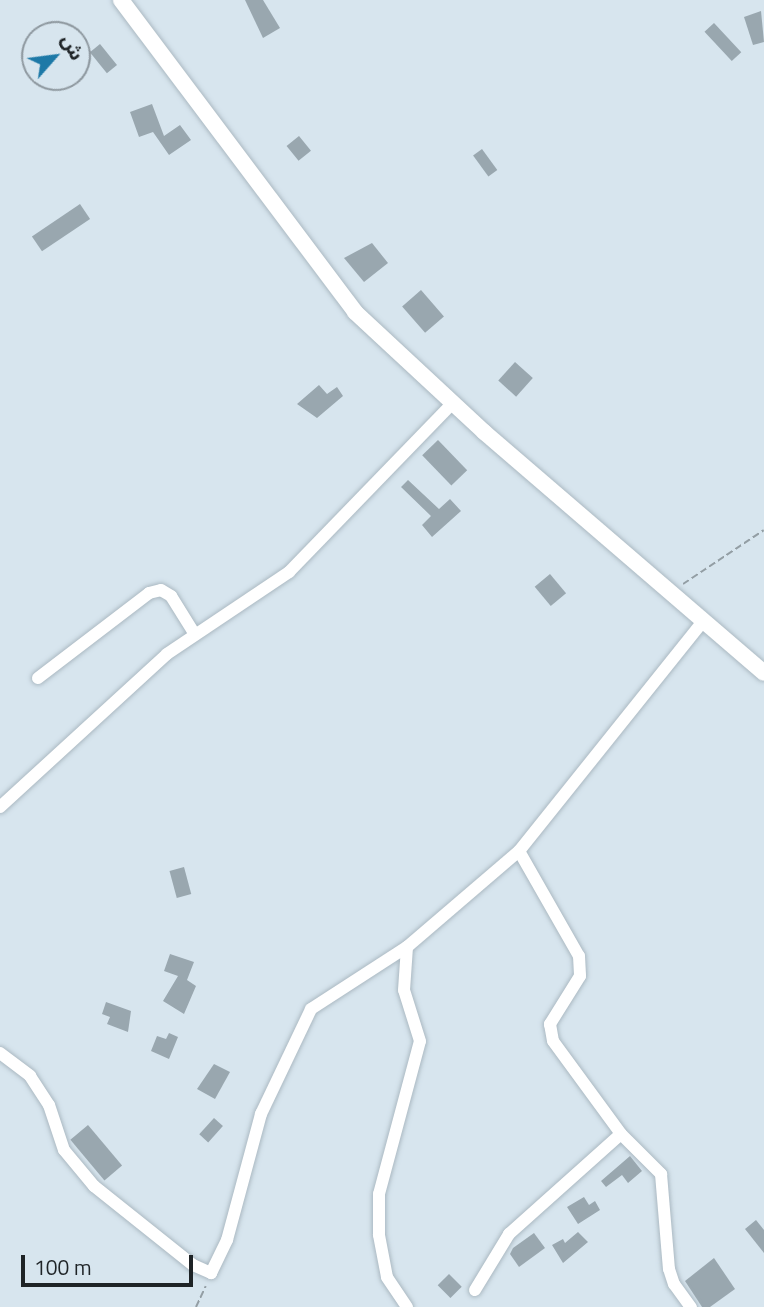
<!DOCTYPE html>
<meta charset="utf-8">
<style>
body{margin:0}
#map{position:relative;width:764px;height:1307px;overflow:hidden;background:#d7e5ee;font-family:"Titillium Web","Noto Sans Arabic",sans-serif}
div>[style]{position:absolute}
[style*='--x']{left:calc(var(--x)*1px);top:calc(var(--y)*1px);width:calc(var(--w)*1px);rotate:calc(var(--a)*1deg)}
.building>*{inset:0;background:#99a7af;transform-origin:0 0}
.path>*{height:2px;margin-top:-1px;transform-origin:0;background:repeating-linear-gradient(90deg,#939ea4 0 7px,transparent 0 10.5px)}
.roads{filter:drop-shadow(0 0 2px #abb9c2) drop-shadow(0 0 2px #abb9c2)}
.minor>*{height:12px;margin:-6px;padding:0 6px;transform-origin:6px;border-radius:6px;background:#fff}
.tertiary>*{height:16px;margin:-8px;padding:0 8px;transform-origin:8px;border-radius:8px;background:#fff}
span{translate:-50% -50%;white-space:nowrap;text-align:center;line-height:1.15;-webkit-text-stroke:6px #d7e5ee;paint-order:stroke}
.north{position:absolute;left:21px;top:21px;width:70px;height:70px;box-sizing:border-box;background:#d7e5ee;border:2px solid #8d979e;border-radius:50%;rotate:62deg;font-size:19px;font-weight:700;line-height:28px;text-align:center;color:#1e2326}
.north::after{content:'';display:block;margin:auto;width:24px;height:32px;background:#1d79a7;clip-path:polygon(50% 0,100% 100%,50% 72%,0 100%)}
.scale{position:absolute;left:21px;top:1255px;width:172px;height:32px;box-sizing:border-box;border:4px solid #1e2326;border-top:0;padding-left:9px;font-size:21px;line-height:24px;white-space:nowrap;color:#1e2326;-webkit-text-stroke:5px #d7e5ee;paint-order:stroke}
</style>
<div id="map">
<div class="building">
<i style="clip-path:polygon(245px 0,263px 0,280px 28px,263px 38px)"></i>
<i style="clip-path:polygon(761px 11px,764px 42px,753px 45px,744px 17px)"></i>
<i style="left:714px;top:23px;width:40px;height:13px;rotate:47deg"></i>
<i style="left:100px;top:44px;width:27px;height:13px;rotate:51deg"></i>
<i style="clip-path:polygon(152px 104px,164px 136px,180px 125px,191px 140px,169px 155px,153px 132px,139px 137px,130px 112px)"></i>
<i style="left:299px;top:136px;width:19px;height:16px;rotate:51deg"></i>
<i style="left:482px;top:149px;width:26px;height:11px;rotate:54deg"></i>
<i style="left:80px;top:204px;width:18px;height:58px;rotate:56deg"></i>
<i style="clip-path:polygon(372px 243px,388px 263px,364px 282px,344px 258px)"></i>
<i style="left:421px;top:290px;width:35px;height:25px;rotate:49deg"></i>
<i style="left:515px;top:362px;width:24px;height:25px;rotate:42deg"></i>
<i style="clip-path:polygon(319px 385px,327px 394px,337px 387px,343px 396px,317px 418px,297px 404px)"></i>
<i style="left:438px;top:440px;width:42px;height:22px;rotate:46deg"></i>
<i style="clip-path:polygon(408px 480px,439px 509px,450px 499px,461px 511px,432px 537px,422px 525px,431px 516px,401px 487px)"></i>
<i style="left:550px;top:574px;width:25px;height:20px;rotate:50deg"></i>
<i style="left:184px;top:867px;width:28px;height:15px;rotate:75deg"></i>
<i style="clip-path:polygon(170px 954px,194px 962px,187px 980px,196px 986px,184px 1014px,163px 1001px,178px 976px,164px 971px)"></i>
<i style="clip-path:polygon(106px 1002px,131px 1011px,128px 1032px,107px 1024px,110px 1017px,102px 1014px)"></i>
<i style="clip-path:polygon(169px 1033px,178px 1037px,169px 1059px,151px 1051px,157px 1036px,166px 1039px)"></i>
<i style="clip-path:polygon(214px 1064px,230px 1072px,215px 1099px,197px 1089px)"></i>
<i style="left:214px;top:1118px;width:12px;height:22px;rotate:42deg"></i>
<i style="left:88px;top:1125px;width:53px;height:23px;rotate:50deg"></i>
<i style="clip-path:polygon(630px 1156px,642px 1171px,628px 1183px,622px 1175px,606px 1187px,601px 1181px)"></i>
<i style="clip-path:polygon(584px 1197px,589px 1205px,595px 1201px,600px 1210px,578px 1224px,567px 1207px)"></i>
<i style="clip-path:polygon(756px 1220px,764px 1230px,764px 1253px,745px 1229px)"></i>
<i style="clip-path:polygon(578px 1232px,588px 1242px,563px 1263px,552px 1245px,563px 1239px,565px 1243px)"></i>
<i style="clip-path:polygon(534px 1233px,545px 1248px,519px 1267px,510px 1254px,513px 1248px)"></i>
<i style="clip-path:polygon(714px 1258px,735px 1289px,710px 1307px,702px 1307px,685px 1281px)"></i>
<i style="left:449px;top:1274px;width:18px;height:16px;rotate:45deg"></i>
</div>
<div class="path">
<i style="--x:683;--y:584;--w:97;--a:-33.7"></i>
<i style="--x:196;--y:1307;--w:23;--a:-65"></i>
</div>
<div class="roads">
<div class="minor">
<i style="--x:38;--y:678;--w:140;--a:-37.4"></i>
<i style="--x:149;--y:593;--w:12;--a:-14"></i>
<i style="--x:161;--y:590;--w:12;--a:31"></i>
<i style="--x:171;--y:596;--w:44;--a:58.1"></i>
<i style="--x:0;--y:807;--w:226;--a:-42.5"></i>
<i style="--x:167;--y:654;--w:147;--a:-33.9"></i>
<i style="--x:289;--y:572;--w:234;--a:-45.9"></i>
<i style="--x:519;--y:851;--w:121;--a:60.3"></i>
<i style="--x:579;--y:956;--w:20;--a:87"></i>
<i style="--x:580;--y:976;--w:57;--a:122"></i>
<i style="--x:550;--y:1024;--w:17;--a:80"></i>
<i style="--x:553;--y:1041;--w:115;--a:53.8"></i>
<i style="--x:621;--y:1134;--w:57;--a:45"></i>
<i style="--x:661;--y:1174;--w:95;--a:85.2"></i>
<i style="--x:669;--y:1269;--w:16;--a:72"></i>
<i style="--x:674;--y:1284;--w:29;--a:54"></i>
<i style="--x:0;--y:1053;--w:38;--a:37"></i>
<i style="--x:30;--y:1076;--w:35;--a:57"></i>
<i style="--x:49;--y:1105;--w:47;--a:71.6"></i>
<i style="--x:64;--y:1150;--w:47;--a:50.2"></i>
<i style="--x:94;--y:1186;--w:127;--a:38.6"></i>
<i style="--x:193;--y:1265;--w:20;--a:24"></i>
<i style="--x:211;--y:1273;--w:37;--a:-64"></i>
<i style="--x:227;--y:1240;--w:131;--a:-74.9"></i>
<i style="--x:261;--y:1114;--w:116;--a:-64.5"></i>
<i style="--x:311;--y:1009;--w:114;--a:-32.9"></i>
<i style="--x:407;--y:947;--w:148;--a:-40.6"></i>
<i style="--x:519;--y:851;--w:296;--a:-51.3"></i>
<i style="--x:475;--y:1290;--w:66;--a:-58.7"></i>
<i style="--x:509;--y:1234;--w:150;--a:-41.8"></i>
<i style="--x:407;--y:1307;--w:36;--a:-124"></i>
<i style="--x:387;--y:1277;--w:43;--a:-100.8"></i>
<i style="--x:379;--y:1235;--w:41;--a:-90"></i>
<i style="--x:379;--y:1194;--w:158;--a:-75"></i>
<i style="--x:420;--y:1041;--w:53;--a:-107.4"></i>
<i style="--x:404;--y:990;--w:43;--a:-86"></i>
</div>
<div class="tertiary">
<i style="--x:121;--y:0;--w:390;--a:53.1"></i>
<i style="--x:355;--y:312;--w:176;--a:42.9"></i>
<i style="--x:484;--y:432;--w:369;--a:40.7"></i>
</div>
</div>
<div class="north">ش</div>
<div class="scale">100 m</div>
</div>
